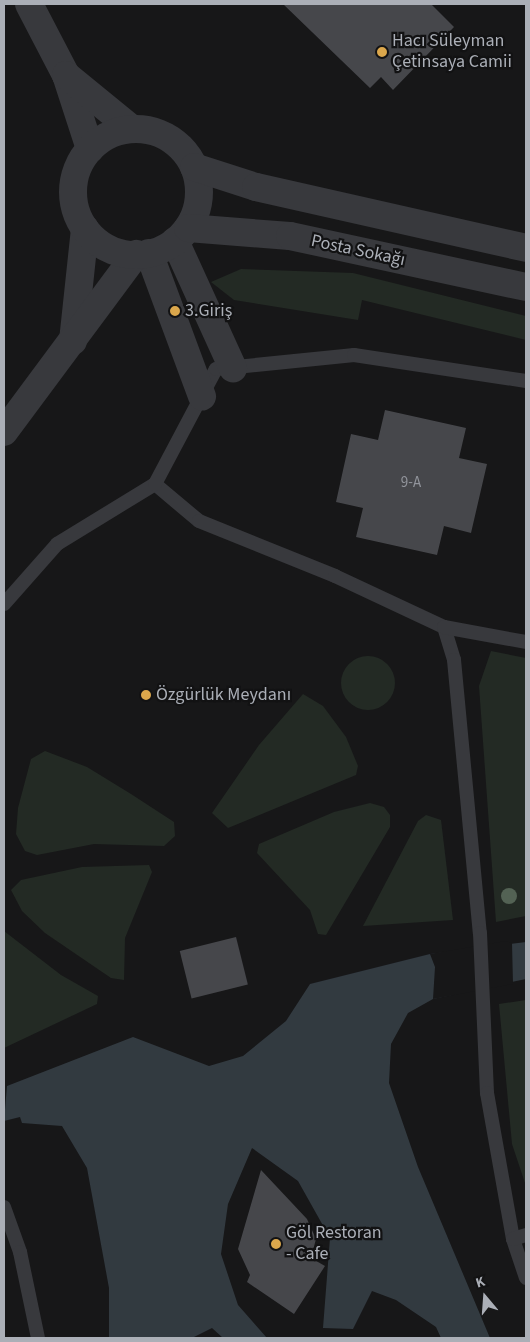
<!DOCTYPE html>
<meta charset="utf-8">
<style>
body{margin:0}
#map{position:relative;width:530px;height:1342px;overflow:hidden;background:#171718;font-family:"Source Sans 3",sans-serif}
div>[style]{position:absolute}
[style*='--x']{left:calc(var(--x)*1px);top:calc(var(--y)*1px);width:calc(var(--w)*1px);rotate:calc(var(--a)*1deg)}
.green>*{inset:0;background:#232a24}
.round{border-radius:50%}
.water>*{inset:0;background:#323a40}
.pier>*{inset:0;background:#171718}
.building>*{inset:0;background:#46474b;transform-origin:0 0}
.service>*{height:14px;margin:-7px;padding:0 7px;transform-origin:7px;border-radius:7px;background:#38393d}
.minor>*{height:28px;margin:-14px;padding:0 14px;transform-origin:14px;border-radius:14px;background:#38393d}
.tertiary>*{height:28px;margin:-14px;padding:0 14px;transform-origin:14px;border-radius:14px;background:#38393d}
.tertiary>.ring{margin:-14px;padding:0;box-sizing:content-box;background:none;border:28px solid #38393d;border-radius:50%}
.trees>*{width:16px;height:16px;margin:-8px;border-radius:50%;background:#536254}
.dots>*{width:14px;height:14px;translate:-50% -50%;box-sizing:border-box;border:2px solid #121213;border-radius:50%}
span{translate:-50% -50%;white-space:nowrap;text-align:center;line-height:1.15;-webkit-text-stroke:4.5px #121213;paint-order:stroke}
.number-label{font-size:15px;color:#92959c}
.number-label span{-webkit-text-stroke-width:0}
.poi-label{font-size:18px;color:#abafb7}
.left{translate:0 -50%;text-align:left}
.street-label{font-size:18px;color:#abafb7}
.frame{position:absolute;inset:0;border:5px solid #abafb7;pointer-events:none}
.north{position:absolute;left:460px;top:1272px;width:50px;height:50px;-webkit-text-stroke:4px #121213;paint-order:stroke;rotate:342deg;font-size:14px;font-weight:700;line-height:20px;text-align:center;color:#abafb7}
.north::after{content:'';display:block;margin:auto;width:18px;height:22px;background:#abafb7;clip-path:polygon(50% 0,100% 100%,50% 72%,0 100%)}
</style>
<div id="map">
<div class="green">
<i style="clip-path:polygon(241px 269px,353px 273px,526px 316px,526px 340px,362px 300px,358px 320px,234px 300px,211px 282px)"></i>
<i style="clip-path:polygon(491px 651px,526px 658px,526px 916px,496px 922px,479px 686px)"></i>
<i class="round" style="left:341px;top:656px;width:54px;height:54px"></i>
<i style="clip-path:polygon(303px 694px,323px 706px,346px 737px,358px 766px,356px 775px,228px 828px,212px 813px,259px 745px)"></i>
<i style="clip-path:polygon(45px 751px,87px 767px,131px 794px,174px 822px,175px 836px,164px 846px,94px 844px,37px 855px,25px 851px,16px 834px,18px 808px,31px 759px)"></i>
<i style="clip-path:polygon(370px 803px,384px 807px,390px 815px,390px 827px,326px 935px,318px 934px,310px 910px,257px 853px,259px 844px,334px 812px)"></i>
<i style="clip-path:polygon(426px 815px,441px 820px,453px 920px,363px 926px,418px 821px)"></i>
<i style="clip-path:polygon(149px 865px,152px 872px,125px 938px,124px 980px,111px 978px,45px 933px,22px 911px,11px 890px,21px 880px,82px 867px)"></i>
<i style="clip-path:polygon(4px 931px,61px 975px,98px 996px,97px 1004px,4px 1048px)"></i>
<i style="clip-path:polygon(526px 1000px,526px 1186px,512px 1144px,499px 1004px)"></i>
</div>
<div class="water">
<i style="clip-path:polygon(526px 942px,526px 979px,433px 999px,408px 1013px,391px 1044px,389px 1083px,418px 1167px,490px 1338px,441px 1338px,436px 1327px,396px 1300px,372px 1291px,353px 1329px,323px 1328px,330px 1238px,298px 1181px,252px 1148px,228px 1204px,221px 1254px,238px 1305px,267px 1338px,223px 1338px,212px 1328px,192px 1338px,109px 1338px,109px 1288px,87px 1168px,62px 1126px,22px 1123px,20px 1117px,4px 1121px,7px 1086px,133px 1037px,209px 1066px,243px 1056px,286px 1021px,310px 984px,430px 954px)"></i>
</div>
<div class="pier">
<i style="clip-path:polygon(506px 941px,512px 943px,513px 984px,433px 999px,435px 967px,430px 954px)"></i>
</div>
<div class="building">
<i style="clip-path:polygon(283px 4px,431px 4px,454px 27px,393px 90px,381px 77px,370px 88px)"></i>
<i style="clip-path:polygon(385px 410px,466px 428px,459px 458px,487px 464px,471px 533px,444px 526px,437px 555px,356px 537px,363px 508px,336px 502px,351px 434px,378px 440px)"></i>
<i style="left:236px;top:937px;width:49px;height:58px;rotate:76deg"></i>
<i style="clip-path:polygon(261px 1170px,307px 1219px,316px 1239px,311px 1258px,325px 1266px,294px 1314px,247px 1282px,250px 1275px,238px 1249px)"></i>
</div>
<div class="service">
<i style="--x:155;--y:484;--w:57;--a:40.1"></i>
<i style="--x:199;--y:521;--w:147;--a:22"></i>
<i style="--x:335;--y:576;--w:120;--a:25.1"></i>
<i style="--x:444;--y:627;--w:34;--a:73"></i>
<i style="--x:454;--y:660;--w:274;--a:84.6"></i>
<i style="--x:480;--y:933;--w:160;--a:87.5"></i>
<i style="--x:487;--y:1093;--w:148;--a:79.9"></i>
<i style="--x:513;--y:1239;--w:41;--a:71.6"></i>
<i style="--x:4;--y:604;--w:80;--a:-48.5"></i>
<i style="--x:57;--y:544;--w:115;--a:-31.5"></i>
<i style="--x:155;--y:484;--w:130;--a:-62.1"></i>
<i style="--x:216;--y:369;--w:139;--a:-5.8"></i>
<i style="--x:354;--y:355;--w:174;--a:8.6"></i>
<i style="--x:444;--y:627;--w:83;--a:10.4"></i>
<i style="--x:4;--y:1207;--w:48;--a:70.4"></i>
<i style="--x:20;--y:1252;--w:88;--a:78.2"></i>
<i style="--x:513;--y:1239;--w:14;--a:-17"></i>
</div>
<div class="minor">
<i style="--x:175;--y:241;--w:140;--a:65.5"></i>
<i style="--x:149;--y:253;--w:153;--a:69.7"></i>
<i style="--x:73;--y:341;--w:113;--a:-83.9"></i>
<i style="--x:4;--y:432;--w:222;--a:-53.4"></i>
</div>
<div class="tertiary">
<i style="--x:29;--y:4;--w:80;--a:62.5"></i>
<i style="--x:66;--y:75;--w:78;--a:72"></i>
<i style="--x:66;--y:75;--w:85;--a:39.3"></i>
<i class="ring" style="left:73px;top:129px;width:98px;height:98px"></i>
<i style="--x:194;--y:167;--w:65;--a:17.9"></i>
<i style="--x:256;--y:187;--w:277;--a:12.7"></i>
<i style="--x:188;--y:228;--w:102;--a:4.5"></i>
<i style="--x:290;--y:236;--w:241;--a:12.2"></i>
</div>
<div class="trees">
<i style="left:509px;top:896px"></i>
</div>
<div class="dots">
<i style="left:382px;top:52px;background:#dba74c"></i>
<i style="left:175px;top:311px;background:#dba74c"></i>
<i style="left:146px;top:695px;background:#dba74c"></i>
<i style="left:276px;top:1244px;background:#dba74c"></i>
</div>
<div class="number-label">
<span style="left:411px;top:483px">9-A</span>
</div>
<div class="poi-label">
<span class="left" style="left:392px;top:52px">Hacı Süleyman<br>Çetinsaya Camii</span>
<span class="left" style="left:185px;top:311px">3.Giriş</span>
<span class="left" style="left:156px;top:695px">Özgürlük Meydanı</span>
<span class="left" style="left:286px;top:1244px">Göl Restoran<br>- Cafe</span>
</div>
<div class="street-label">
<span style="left:358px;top:251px;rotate:12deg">Posta Sokağı</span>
</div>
<div class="frame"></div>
<div class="north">K</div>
</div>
